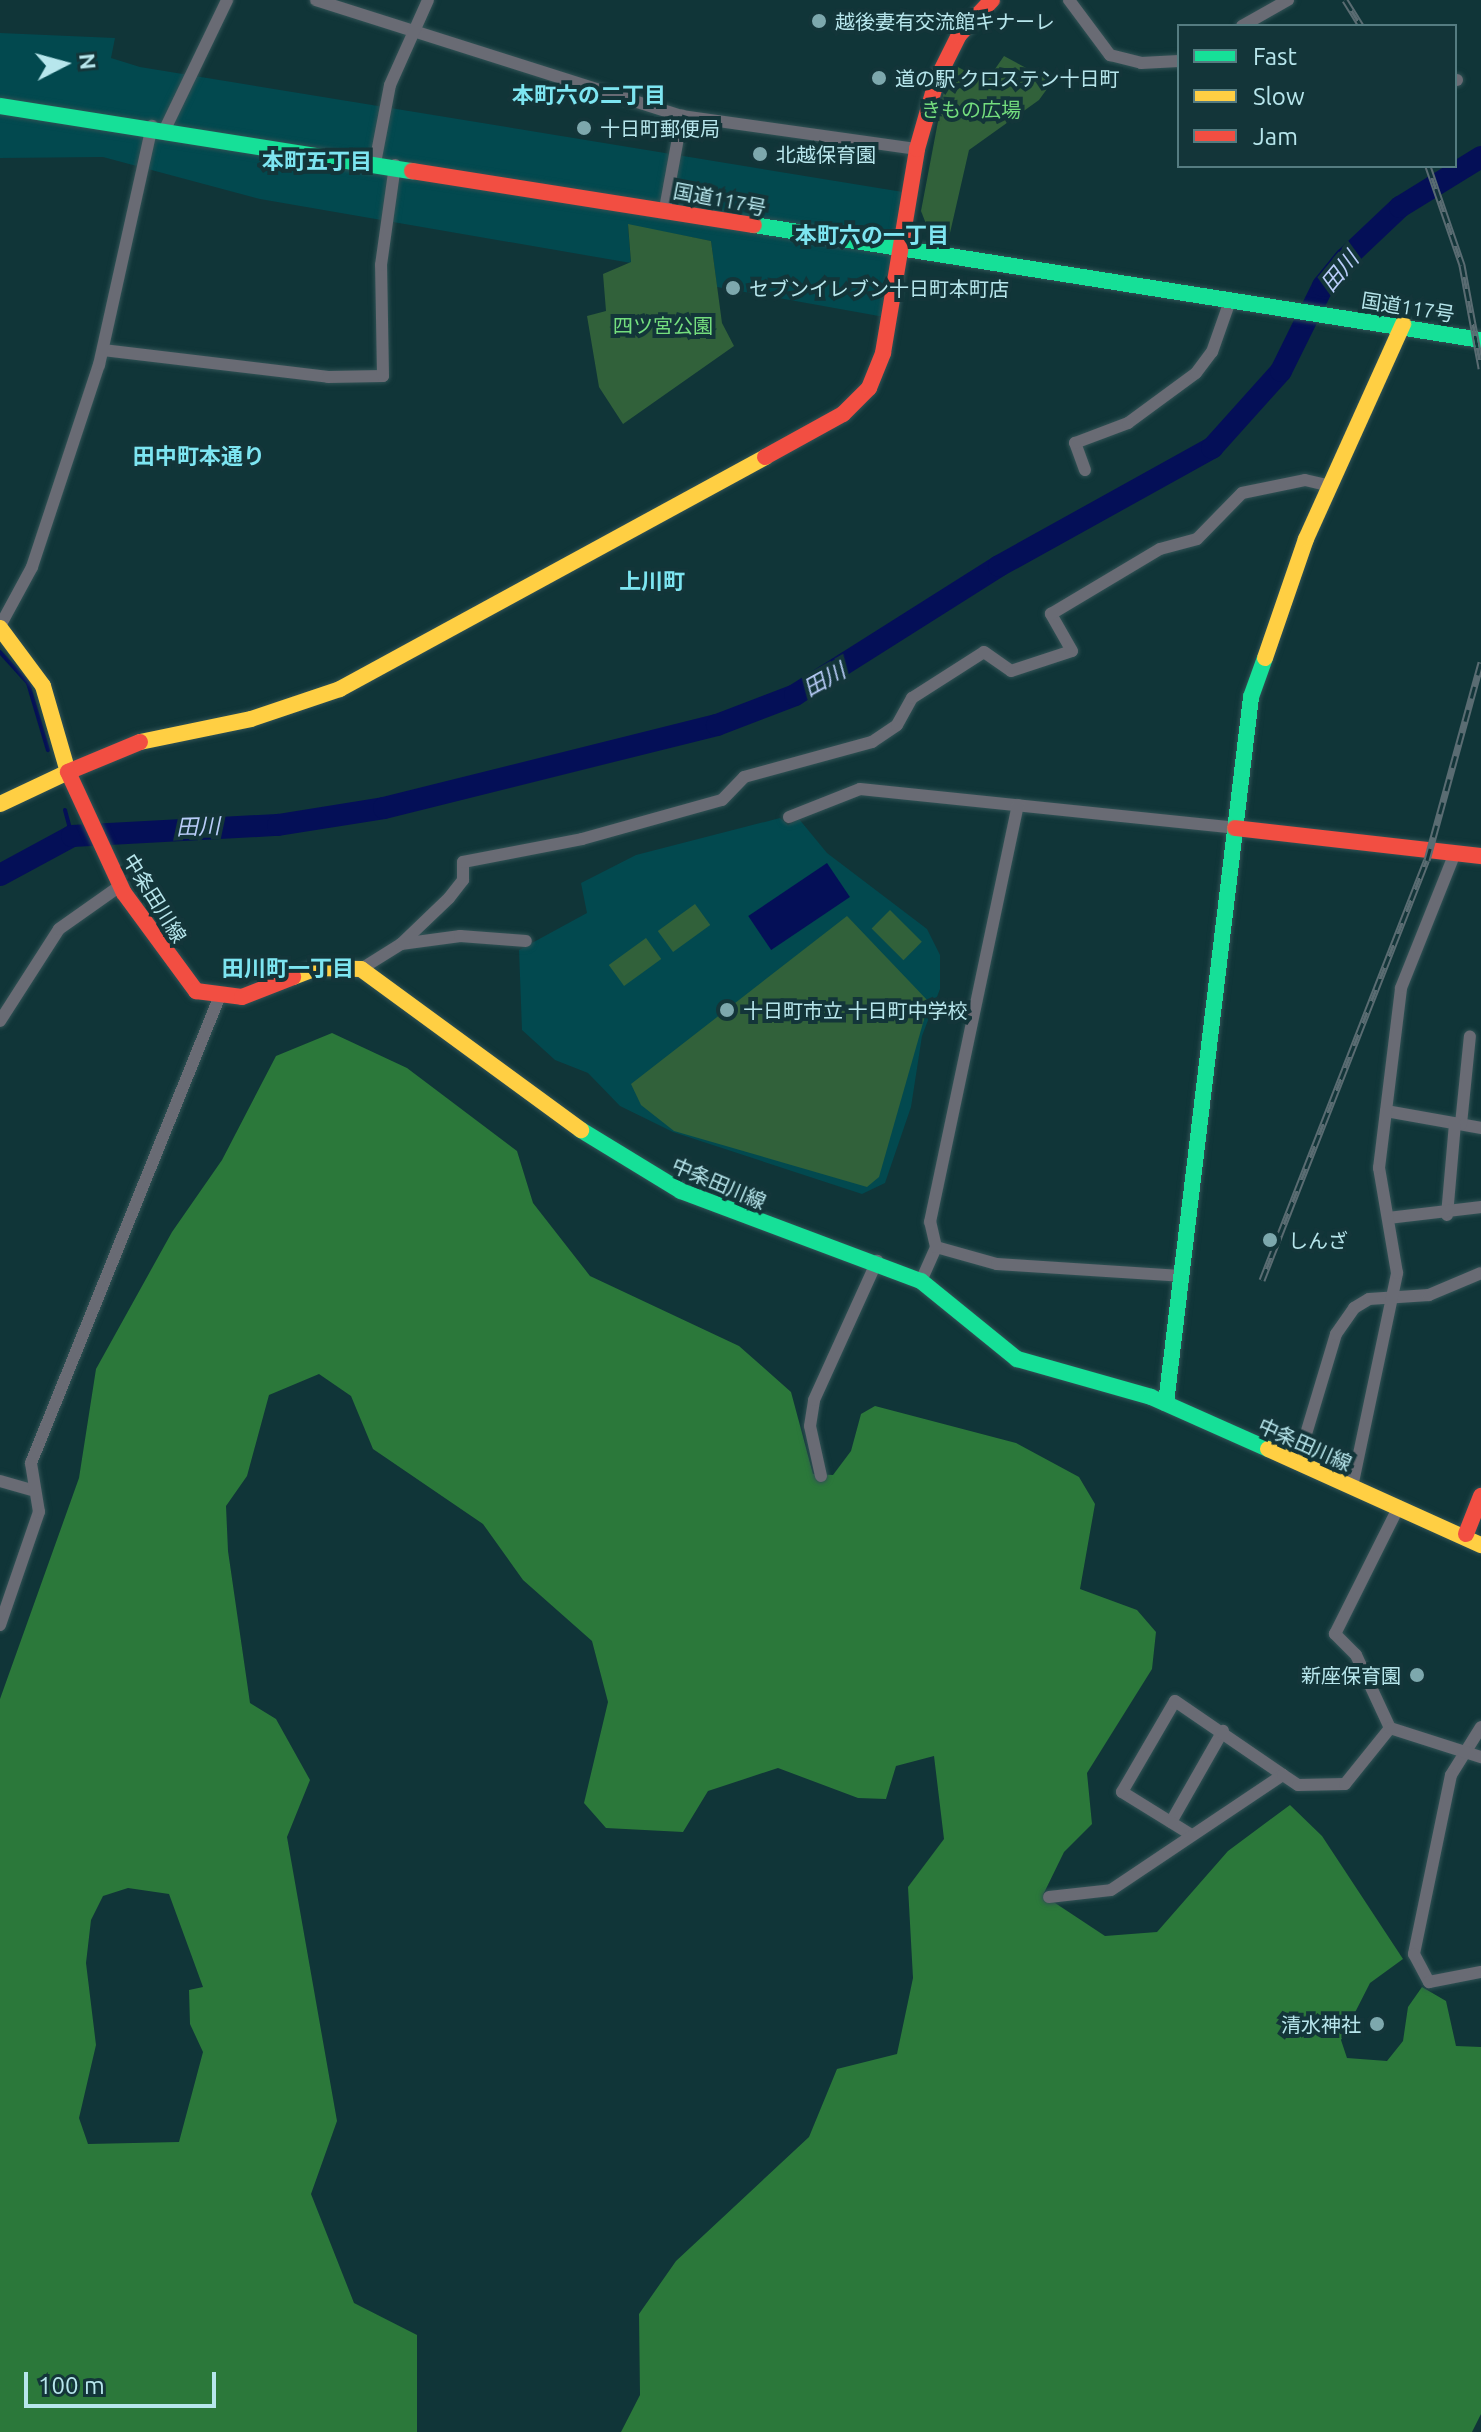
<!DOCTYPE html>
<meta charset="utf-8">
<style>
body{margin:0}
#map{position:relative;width:1481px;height:2432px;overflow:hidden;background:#103538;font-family:Ubuntu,"Noto Sans JP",sans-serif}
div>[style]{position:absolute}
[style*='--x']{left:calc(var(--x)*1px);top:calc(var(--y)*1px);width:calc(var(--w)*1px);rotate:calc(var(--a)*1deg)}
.built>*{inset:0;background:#02494f}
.green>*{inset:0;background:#31613a;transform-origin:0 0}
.forest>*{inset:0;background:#2b783a}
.water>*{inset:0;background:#040f57;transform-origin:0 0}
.stream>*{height:4px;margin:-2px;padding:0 2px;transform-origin:2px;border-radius:2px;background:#040f57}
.river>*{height:22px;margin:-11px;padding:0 11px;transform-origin:11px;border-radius:11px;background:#040f57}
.roads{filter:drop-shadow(0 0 2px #315255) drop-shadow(0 0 2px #315255)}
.street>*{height:12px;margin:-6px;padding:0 6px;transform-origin:6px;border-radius:6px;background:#696b74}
.fast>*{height:16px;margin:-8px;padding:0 8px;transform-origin:8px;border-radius:8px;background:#16e098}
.slow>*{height:16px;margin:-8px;padding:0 8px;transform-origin:8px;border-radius:8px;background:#ffcf43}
.jam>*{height:16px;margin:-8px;padding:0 8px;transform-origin:8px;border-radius:8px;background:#f24e42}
.rail>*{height:7px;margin-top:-3.5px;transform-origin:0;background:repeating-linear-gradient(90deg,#133539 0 12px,#5a6c72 0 24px);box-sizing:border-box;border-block:2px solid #5a6c72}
.dots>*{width:22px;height:22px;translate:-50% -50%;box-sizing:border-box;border:4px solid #133539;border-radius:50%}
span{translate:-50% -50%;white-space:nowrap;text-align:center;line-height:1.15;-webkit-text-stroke:8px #133539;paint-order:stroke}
.poi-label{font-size:20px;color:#b7e6ec}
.left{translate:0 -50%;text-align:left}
.right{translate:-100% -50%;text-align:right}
.park-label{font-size:20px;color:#74de7e}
.street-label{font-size:20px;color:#b7e6ec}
.neighbourhood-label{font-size:22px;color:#7de5f1;font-weight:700}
.water-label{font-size:22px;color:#b9cdf9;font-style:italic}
.legend{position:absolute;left:1177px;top:24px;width:280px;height:144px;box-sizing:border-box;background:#133539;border:2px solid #557c81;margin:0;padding:10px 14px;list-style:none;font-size:24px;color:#b7e6ec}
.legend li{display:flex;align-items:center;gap:16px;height:40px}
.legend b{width:40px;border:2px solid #557c81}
.north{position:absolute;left:24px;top:24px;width:80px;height:80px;-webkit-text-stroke:6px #133539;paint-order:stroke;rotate:84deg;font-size:22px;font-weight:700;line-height:32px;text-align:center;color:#b7e6ec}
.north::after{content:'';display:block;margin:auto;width:28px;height:36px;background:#b7e6ec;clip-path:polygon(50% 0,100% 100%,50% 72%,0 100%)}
.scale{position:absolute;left:24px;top:2372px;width:192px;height:36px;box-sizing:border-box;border:4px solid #b7e6ec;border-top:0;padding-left:10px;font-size:24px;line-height:28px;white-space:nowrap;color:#b7e6ec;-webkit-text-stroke:6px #133539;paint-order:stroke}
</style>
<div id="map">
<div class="built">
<i style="clip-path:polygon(0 33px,115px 38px,111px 58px,140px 67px,909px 193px,890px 318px,717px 287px,711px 241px,628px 225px,631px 263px,260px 199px,103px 157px,0 158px)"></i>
<i style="clip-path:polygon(780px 818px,788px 825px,799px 819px,827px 853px,927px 929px,940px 955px,940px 989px,922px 1036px,911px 1107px,885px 1183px,862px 1194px,673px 1132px,620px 1106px,588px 1073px,555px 1060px,522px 1030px,519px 950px,587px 913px,581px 883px,636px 855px)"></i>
</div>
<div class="green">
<i style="clip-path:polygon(1004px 56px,1052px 82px,1039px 100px,969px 150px,947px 246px,928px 229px,921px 211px,943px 95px,956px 66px,986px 82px)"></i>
<i style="clip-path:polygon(628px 224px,711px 241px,722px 323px,734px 346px,623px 424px,599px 387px,587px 316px,606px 311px,603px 274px,631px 262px)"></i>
<i style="left:695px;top:904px;width:26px;height:46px;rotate:54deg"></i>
<i style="left:890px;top:910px;width:45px;height:26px;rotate:45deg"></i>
<i style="clip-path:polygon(847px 916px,929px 1002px,879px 1177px,867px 1187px,674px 1131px,641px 1105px,631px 1084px)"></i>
<i style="left:646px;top:938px;width:26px;height:46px;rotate:54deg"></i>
</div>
<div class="forest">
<i style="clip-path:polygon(evenodd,332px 1033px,407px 1068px,517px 1151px,533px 1203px,590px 1276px,739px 1346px,791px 1392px,813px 1474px,833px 1475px,851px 1451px,861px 1414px,875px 1406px,1016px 1443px,1079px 1477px,1095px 1504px,1080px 1589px,1137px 1610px,1156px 1632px,1152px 1669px,1087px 1773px,1092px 1824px,1064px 1852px,1043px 1895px,1105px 1936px,1157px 1932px,1228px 1851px,1290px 1805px,1322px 1836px,1403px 1959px,1370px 1983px,1341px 2040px,1347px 2058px,1387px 2061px,1403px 2041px,1408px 2007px,1422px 1987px,1446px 2001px,1456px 2046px,1481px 2047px,1481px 2414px,1472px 2432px,621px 2432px,640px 2395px,639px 2314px,676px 2261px,809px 2137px,837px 2069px,897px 2054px,913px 1978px,908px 1887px,944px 1839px,934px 1756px,896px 1766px,886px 1799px,858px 1798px,778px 1768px,708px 1791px,683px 1832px,606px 1828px,584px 1803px,608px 1702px,592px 1641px,523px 1580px,483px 1524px,373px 1449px,351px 1396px,319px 1374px,269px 1395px,247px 1476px,226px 1506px,228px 1551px,250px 1703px,276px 1719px,310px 1780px,287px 1837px,337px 2121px,311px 2194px,354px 2303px,417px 2335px,417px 2432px,0 2432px,0 1699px,79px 1478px,96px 1369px,172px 1232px,222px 1160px,276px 1056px,332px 1033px,128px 1888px,169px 1894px,203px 1987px,189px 1990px,190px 2024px,203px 2052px,179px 2142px,88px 2144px,79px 2118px,96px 2045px,86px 1963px,91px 1920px,103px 1896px,128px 1888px)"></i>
</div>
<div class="water">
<i style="left:827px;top:863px;width:41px;height:95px;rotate:56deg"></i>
</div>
<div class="stream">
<i style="--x:0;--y:652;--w:42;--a:47.9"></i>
<i style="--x:28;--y:683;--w:70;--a:73.4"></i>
<i style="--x:65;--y:810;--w:27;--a:75"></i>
</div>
<div class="river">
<i style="--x:0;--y:875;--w:82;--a:-28.4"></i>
<i style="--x:72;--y:836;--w:206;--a:-3.1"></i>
<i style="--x:278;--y:825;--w:107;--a:-9.1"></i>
<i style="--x:384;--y:808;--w:343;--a:-14"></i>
<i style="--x:717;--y:725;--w:84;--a:-21"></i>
<i style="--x:795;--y:695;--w:241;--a:-32.3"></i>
<i style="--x:999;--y:566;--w:244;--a:-29"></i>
<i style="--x:1212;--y:448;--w:103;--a:-48.1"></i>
<i style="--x:1281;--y:371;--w:95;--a:-63.7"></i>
<i style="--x:1323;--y:286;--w:35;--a:-51"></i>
<i style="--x:1345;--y:259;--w:76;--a:-43.4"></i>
<i style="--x:1400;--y:207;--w:95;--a:-31.7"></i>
</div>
<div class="roads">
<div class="street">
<i style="--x:316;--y:0;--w:384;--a:17.6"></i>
<i style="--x:682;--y:116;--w:237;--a:8"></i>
<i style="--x:1069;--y:0;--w:69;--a:53.3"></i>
<i style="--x:1110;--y:55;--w:32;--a:14"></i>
<i style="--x:1141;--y:63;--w:38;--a:-3"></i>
<i style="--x:1242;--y:26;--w:53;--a:-29.5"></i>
<i style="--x:1455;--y:80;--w:2;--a:0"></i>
<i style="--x:166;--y:127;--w:141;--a:-64.3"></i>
<i style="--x:375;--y:163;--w:79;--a:-79.1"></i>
<i style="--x:390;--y:85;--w:93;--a:-65.9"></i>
<i style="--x:665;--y:209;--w:95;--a:-79.6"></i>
<i style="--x:103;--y:350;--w:227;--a:6.8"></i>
<i style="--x:328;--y:377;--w:55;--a:-1"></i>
<i style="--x:383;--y:376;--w:111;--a:-91"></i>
<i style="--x:381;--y:265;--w:101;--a:-82"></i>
<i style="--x:1085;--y:470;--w:29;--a:-110"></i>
<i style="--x:1075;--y:443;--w:57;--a:-20.7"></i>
<i style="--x:1128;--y:423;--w:84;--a:-36.3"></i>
<i style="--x:1196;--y:373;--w:26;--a:-53"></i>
<i style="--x:1212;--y:352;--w:54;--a:-70.6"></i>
<i style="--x:0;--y:626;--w:67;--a:-61.5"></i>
<i style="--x:32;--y:567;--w:213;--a:-71.7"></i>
<i style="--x:99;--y:365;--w:245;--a:-77.5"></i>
<i style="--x:789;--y:817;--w:76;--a:-21.5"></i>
<i style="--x:860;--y:789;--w:377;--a:5.9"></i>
<i style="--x:401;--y:944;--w:60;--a:-7.7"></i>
<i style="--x:460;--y:936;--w:66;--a:4.3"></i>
<i style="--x:361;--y:969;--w:47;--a:-32"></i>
<i style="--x:401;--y:944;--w:66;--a:-43.8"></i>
<i style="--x:449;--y:898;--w:23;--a:-52"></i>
<i style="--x:463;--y:880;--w:18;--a:-90"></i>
<i style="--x:463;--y:862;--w:121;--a:-10.9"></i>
<i style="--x:582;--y:839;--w:145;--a:-15.6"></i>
<i style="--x:722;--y:800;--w:32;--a:-46"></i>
<i style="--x:744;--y:777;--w:133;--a:-15.3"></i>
<i style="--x:872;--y:742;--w:30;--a:-34"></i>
<i style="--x:897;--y:725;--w:31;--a:-61"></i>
<i style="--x:912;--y:698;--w:85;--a:-32.6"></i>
<i style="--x:984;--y:652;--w:33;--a:35"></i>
<i style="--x:1011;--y:671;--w:64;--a:-18.2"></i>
<i style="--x:1072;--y:651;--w:43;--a:-119.6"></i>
<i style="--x:1051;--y:614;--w:127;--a:-30.8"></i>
<i style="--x:1160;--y:549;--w:38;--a:-15"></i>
<i style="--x:1197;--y:539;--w:64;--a:-45.6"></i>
<i style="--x:1242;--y:493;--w:64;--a:-11.7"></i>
<i style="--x:1305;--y:480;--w:27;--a:13"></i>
<i style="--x:0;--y:1021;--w:109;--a:-57.3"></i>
<i style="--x:59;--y:929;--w:75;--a:-35.2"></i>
<i style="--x:1386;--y:1111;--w:97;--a:10.1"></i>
<i style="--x:1461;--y:1124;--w:88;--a:-84.2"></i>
<i style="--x:1447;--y:1215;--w:92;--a:-85"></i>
<i style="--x:1388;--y:1218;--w:94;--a:-6.7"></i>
<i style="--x:936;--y:1247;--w:63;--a:15.6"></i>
<i style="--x:997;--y:1264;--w:184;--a:3.7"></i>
<i style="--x:921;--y:1281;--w:37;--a:-66"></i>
<i style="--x:936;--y:1247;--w:26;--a:-103"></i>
<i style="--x:930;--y:1222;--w:426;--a:-78.1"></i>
<i style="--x:1297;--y:1464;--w:136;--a:-73.3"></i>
<i style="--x:1336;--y:1334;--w:32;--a:-55"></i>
<i style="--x:1354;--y:1308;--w:17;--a:-31"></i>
<i style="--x:1369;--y:1299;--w:60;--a:-3.8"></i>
<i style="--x:1429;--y:1295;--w:56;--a:-22.9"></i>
<i style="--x:821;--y:1476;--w:51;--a:-102.4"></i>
<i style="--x:810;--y:1426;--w:26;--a:-81"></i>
<i style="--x:814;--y:1400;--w:153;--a:-65.6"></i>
<i style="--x:0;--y:1481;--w:32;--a:16"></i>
<i style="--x:1352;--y:1487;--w:219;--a:-78.1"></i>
<i style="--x:1397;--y:1273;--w:107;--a:-99.7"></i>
<i style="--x:1379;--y:1168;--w:181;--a:-83"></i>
<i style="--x:1401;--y:988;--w:145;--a:-68.2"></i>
<i style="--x:0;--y:1625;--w:120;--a:-71"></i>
<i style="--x:39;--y:1512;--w:50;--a:-99.3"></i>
<i style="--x:31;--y:1463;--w:502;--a:-67.99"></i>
<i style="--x:1481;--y:1727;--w:57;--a:122"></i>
<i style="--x:1451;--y:1775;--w:183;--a:101.7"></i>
<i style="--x:1414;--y:1954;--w:32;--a:62"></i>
<i style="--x:1429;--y:1982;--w:53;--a:-10.9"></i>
<i style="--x:1390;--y:1728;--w:81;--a:-115"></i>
<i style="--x:1356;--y:1655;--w:30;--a:-135"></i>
<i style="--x:1335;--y:1634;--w:143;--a:-63.4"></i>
<i style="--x:1171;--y:1822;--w:105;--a:-60.3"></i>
<i style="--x:1190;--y:1834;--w:80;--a:-148.3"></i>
<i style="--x:1122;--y:1792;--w:105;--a:-59.8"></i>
<i style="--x:1175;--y:1701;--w:131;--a:34.4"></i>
<i style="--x:1049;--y:1897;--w:62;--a:-6.4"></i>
<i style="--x:1111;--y:1890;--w:207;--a:-33.8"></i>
<i style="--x:1283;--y:1775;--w:18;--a:34"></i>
<i style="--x:1298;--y:1785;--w:47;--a:-1.2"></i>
<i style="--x:1345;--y:1784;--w:72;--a:-51.2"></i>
<i style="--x:1390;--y:1728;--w:96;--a:17.7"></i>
</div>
<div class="fast">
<i style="--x:0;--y:106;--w:417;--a:9"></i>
<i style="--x:754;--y:225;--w:736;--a:8.99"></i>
<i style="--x:581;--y:1130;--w:117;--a:31.4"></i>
<i style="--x:681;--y:1191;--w:256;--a:20.6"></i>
<i style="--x:921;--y:1281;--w:124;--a:39.1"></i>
<i style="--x:1017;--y:1359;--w:139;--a:15.8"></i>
<i style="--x:1151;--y:1397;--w:128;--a:24"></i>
<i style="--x:1166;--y:1403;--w:711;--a:-83.13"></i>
<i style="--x:1251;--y:697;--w:41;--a:-70.3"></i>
</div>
<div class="slow">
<i style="--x:0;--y:628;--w:72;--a:53.4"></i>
<i style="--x:43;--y:686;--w:90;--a:73.8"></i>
<i style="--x:68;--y:772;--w:75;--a:154.8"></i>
<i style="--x:1265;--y:658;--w:126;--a:-71"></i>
<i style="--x:1306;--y:539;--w:236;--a:-65.7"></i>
<i style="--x:140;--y:742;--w:113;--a:-11.7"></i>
<i style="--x:251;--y:719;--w:94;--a:-18.6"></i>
<i style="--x:340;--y:689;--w:484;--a:-28.6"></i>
<i style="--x:293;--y:977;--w:25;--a:-21"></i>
<i style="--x:316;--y:968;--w:45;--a:1.3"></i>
<i style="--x:361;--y:969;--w:273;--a:36.2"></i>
<i style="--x:1268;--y:1449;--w:234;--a:24.3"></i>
</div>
<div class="jam">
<i style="--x:412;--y:171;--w:346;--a:9"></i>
<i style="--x:765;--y:457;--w:89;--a:-28.9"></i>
<i style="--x:843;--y:414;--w:37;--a:-45"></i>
<i style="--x:869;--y:388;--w:38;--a:-68"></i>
<i style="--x:883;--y:353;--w:207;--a:-80.5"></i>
<i style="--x:917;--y:149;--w:73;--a:-74.1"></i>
<i style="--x:937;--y:79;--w:49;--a:-63.4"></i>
<i style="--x:959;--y:35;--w:48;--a:-46.7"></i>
<i style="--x:140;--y:742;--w:78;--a:157.4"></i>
<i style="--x:68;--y:772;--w:133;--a:65.2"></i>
<i style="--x:124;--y:893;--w:122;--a:53.7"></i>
<i style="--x:196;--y:991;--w:46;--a:7.4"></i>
<i style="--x:242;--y:997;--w:55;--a:-21.4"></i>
<i style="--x:1235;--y:828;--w:248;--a:6.5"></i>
<i style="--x:1466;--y:1534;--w:41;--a:-68.5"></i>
</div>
</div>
<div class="rail">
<i style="--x:1345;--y:0;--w:31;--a:58"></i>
<i style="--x:1428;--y:166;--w:105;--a:71"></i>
<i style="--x:1462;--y:265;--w:105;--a:79.5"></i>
<i style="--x:1262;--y:1280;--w:451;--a:-68.6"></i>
<i style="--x:1427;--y:860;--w:205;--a:-74.7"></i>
</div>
<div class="dots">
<i style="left:819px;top:21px;background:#7da8ad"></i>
<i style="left:879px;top:78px;background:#7da8ad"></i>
<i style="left:584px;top:128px;background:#7da8ad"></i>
<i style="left:760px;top:154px;background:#7da8ad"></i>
<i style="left:733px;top:288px;background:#7da8ad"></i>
<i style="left:727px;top:1010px;background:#7da8ad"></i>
<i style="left:1270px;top:1240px;background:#7da8ad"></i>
<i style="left:1417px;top:1675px;background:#7da8ad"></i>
<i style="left:1377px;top:2024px;background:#7da8ad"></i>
</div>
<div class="poi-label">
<span class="left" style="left:835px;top:21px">越後妻有交流館キナーレ</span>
<span class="left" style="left:895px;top:78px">道の駅 クロステン十日町</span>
<span class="left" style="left:600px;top:128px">十日町郵便局</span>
<span class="left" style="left:776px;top:154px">北越保育園</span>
<span class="left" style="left:749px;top:288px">セブンイレブン十日町本町店</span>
<span class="left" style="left:743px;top:1010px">十日町市立 十日町中学校</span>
<span class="left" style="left:1288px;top:1240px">しんざ</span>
<span class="right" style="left:1401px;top:1675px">新座保育園</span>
<span class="right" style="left:1361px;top:2024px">清水神社</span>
</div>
<div class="park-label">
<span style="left:971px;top:109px">きもの広場</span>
<span style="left:663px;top:325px">四ツ宮公園</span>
</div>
<div class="street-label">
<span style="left:720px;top:199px;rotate:11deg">国道117号</span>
<span style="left:1408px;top:307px;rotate:9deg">国道117号</span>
<span style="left:155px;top:898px;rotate:58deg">中条田川線</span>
<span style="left:719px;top:1183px;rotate:23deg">中条田川線</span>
<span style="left:1305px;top:1444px;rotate:24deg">中条田川線</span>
</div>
<div class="neighbourhood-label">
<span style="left:589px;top:95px">本町六の二丁目</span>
<span style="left:317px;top:161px">本町五丁目</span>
<span style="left:872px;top:235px">本町六の一丁目</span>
<span style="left:199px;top:456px">田中町本通り</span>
<span style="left:652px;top:581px">上川町</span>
<span style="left:288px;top:968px">田川町一丁目</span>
</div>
<div class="water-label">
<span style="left:1339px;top:271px;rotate:-50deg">田川</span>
<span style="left:824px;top:679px;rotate:-29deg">田川</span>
<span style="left:198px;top:826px;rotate:-2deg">田川</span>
</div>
<ul class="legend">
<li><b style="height:10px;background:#16e098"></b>Fast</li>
<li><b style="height:10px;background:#ffcf43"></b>Slow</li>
<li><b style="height:10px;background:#f24e42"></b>Jam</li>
</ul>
<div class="north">N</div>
<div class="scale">100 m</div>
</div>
